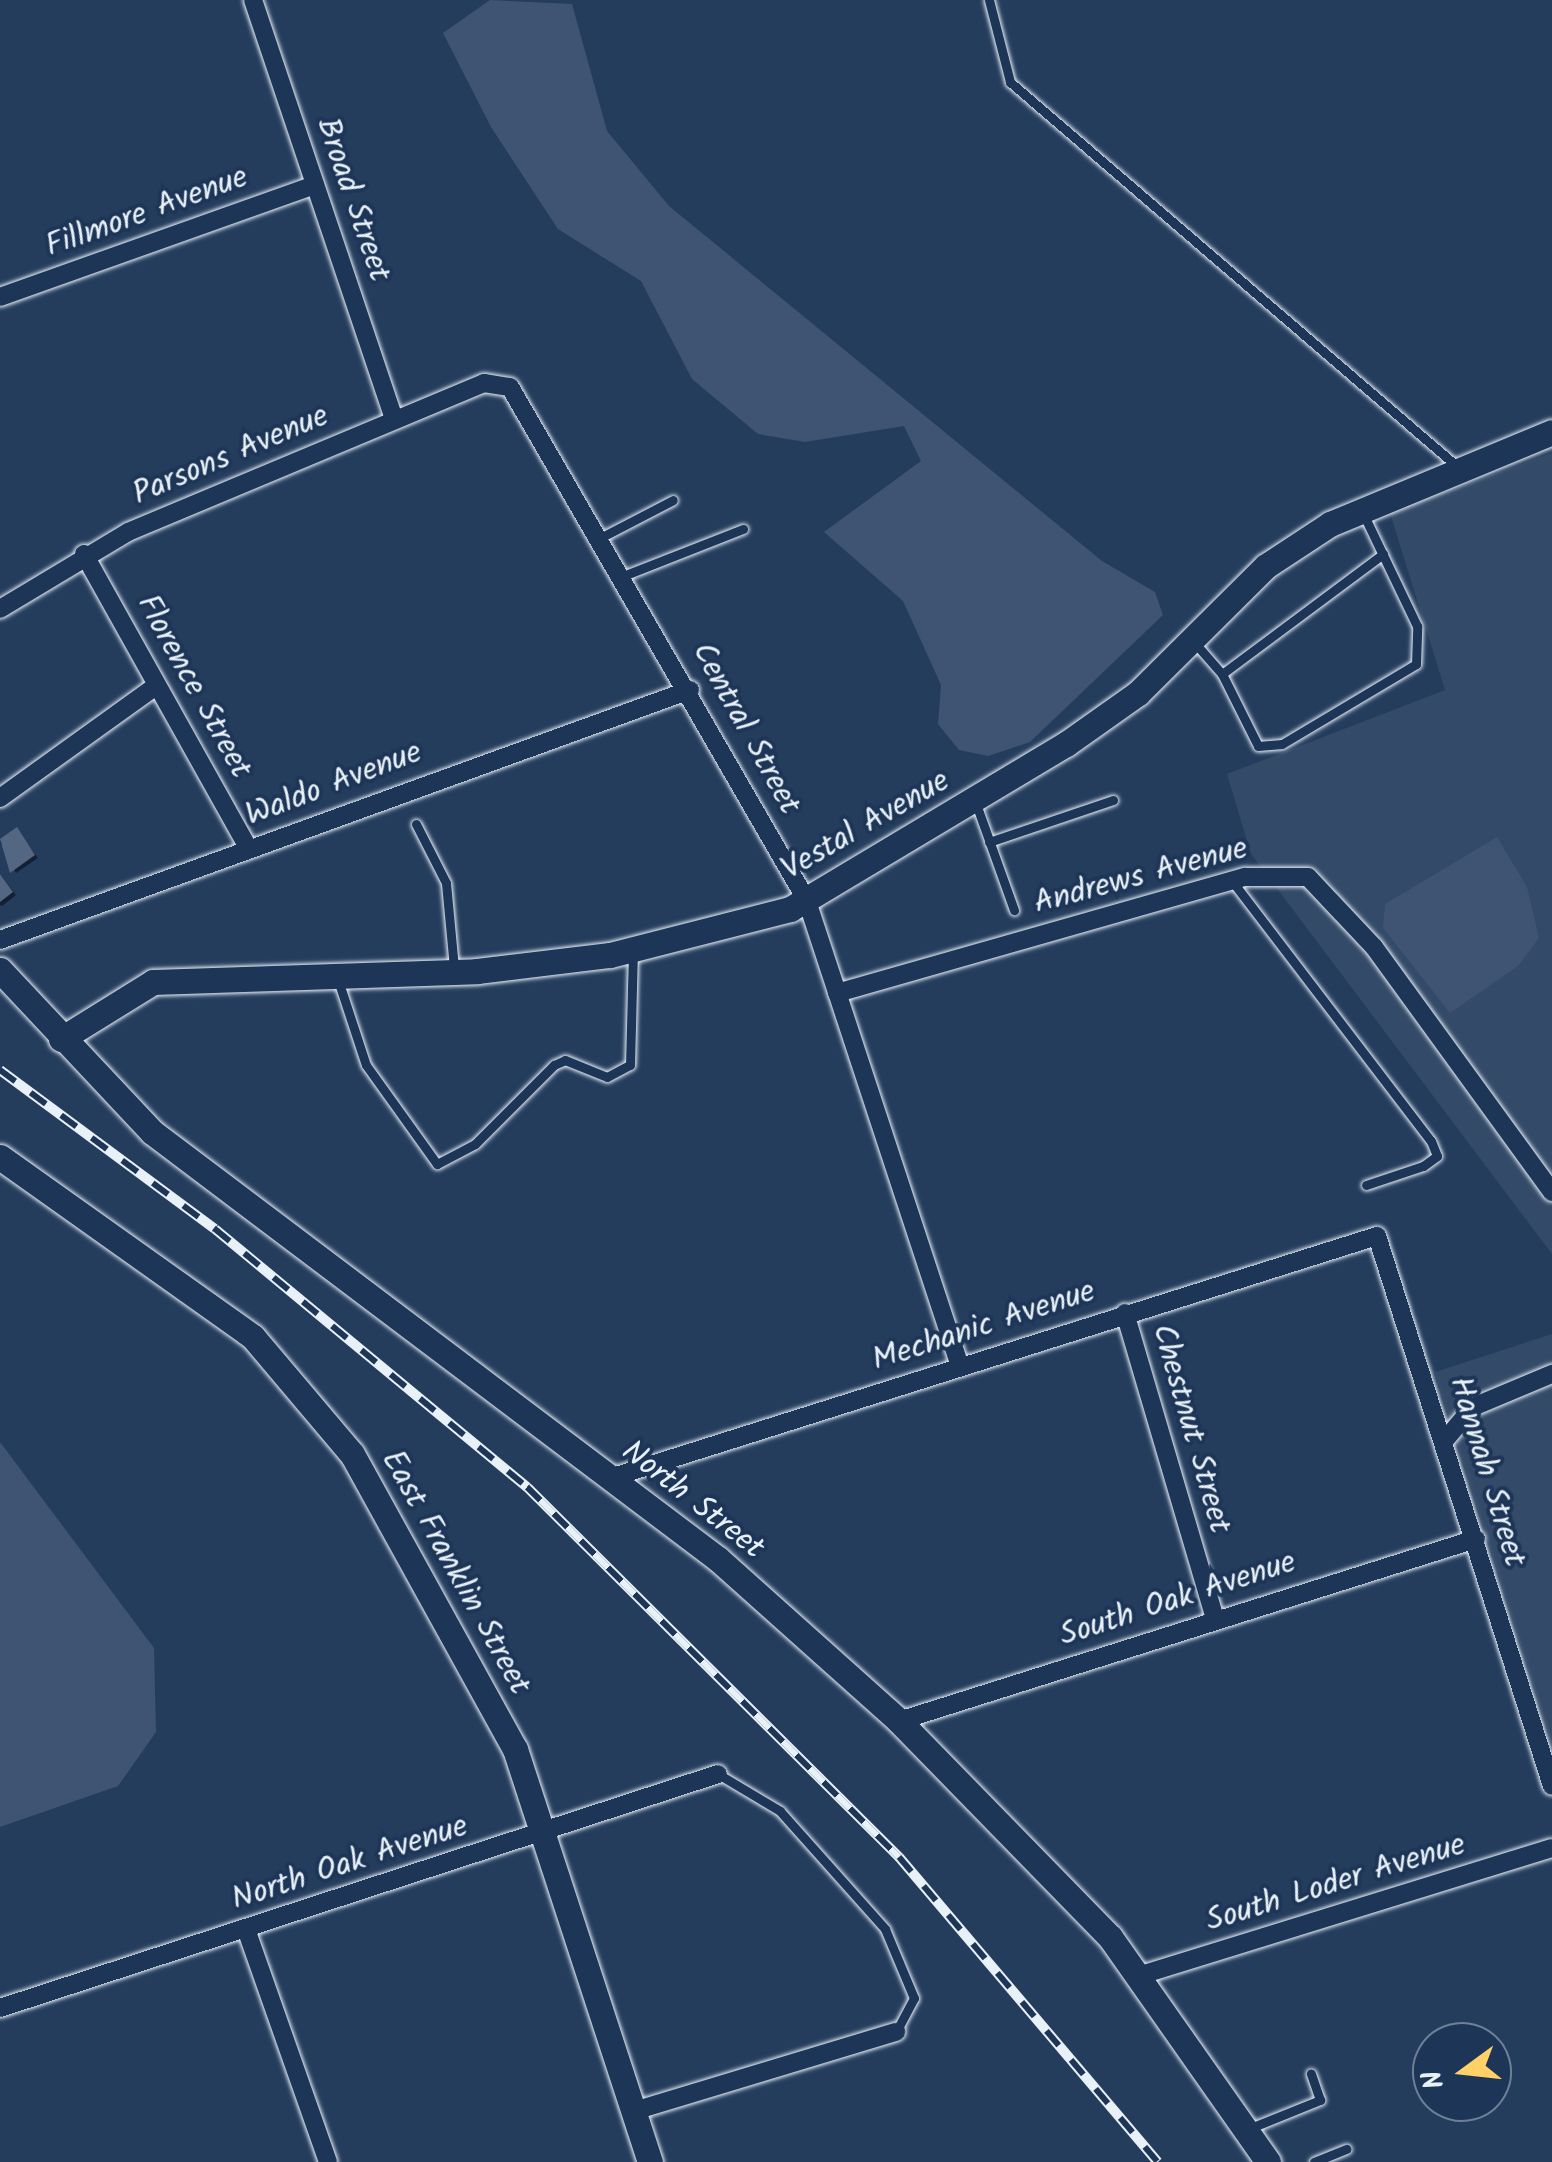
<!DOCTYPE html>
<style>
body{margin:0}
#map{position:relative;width:1552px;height:2162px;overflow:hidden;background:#253d5d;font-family:Kalam,sans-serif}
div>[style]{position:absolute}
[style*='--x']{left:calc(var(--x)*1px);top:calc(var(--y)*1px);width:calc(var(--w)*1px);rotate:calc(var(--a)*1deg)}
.built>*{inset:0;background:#334a68}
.green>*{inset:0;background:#3e5472}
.shadow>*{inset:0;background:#0007}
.building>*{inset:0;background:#536782}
.roads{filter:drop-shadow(0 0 2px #e8f1f8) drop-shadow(0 0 2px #e8f1f8)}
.lane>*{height:9px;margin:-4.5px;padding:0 4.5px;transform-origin:4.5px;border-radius:4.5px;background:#1d3557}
.street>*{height:18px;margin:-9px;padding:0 9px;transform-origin:9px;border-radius:9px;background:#1d3557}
.secondary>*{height:25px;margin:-12.5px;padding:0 12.5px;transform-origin:12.5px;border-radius:12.5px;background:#1d3557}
.rail>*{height:10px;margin-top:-5px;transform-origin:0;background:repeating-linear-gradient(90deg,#1d3557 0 19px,#e8f1f8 0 38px);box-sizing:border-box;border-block:2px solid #e8f1f8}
span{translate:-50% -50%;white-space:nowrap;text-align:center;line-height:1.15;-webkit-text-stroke:8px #1d3557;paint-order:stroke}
.street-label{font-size:32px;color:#e8f1f8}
.north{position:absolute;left:1412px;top:2022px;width:100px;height:100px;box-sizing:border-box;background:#1d3557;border:2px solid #6e8097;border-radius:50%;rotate:255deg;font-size:28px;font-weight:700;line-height:40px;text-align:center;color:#e8f1f8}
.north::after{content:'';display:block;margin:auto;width:35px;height:45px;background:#ffd166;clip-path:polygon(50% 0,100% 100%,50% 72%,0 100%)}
</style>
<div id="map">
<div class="built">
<i style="clip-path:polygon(1552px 453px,1552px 1254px,1251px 854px,1227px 774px,1445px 690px,1390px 513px)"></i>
<i style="clip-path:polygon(1552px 1334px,1552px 1744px,1435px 1372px)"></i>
</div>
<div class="green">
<i style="clip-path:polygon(490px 0,572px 4px,607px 131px,669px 206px,1102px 561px,1155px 592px,1163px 615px,1030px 742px,988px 756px,959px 750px,938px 724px,941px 685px,903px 601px,824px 532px,921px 461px,904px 426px,805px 442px,758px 434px,692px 379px,641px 281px,558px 229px,491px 127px,443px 33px)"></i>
<i style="clip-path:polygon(1497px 837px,1527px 887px,1539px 938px,1518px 966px,1450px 1013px,1383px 928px,1385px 904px)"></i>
<i style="clip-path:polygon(0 1442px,154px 1648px,156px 1732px,118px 1786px,0 1827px)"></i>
</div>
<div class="shadow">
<i style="clip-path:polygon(17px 830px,38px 858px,16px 873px,0 842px)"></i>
<i style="clip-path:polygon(0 874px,16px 895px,2px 906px,0 905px)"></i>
</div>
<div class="building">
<i style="clip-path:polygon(17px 827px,35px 855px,10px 873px,0 839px)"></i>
<i style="clip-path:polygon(0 874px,13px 892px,0 902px)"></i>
</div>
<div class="roads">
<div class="lane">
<i style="--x:989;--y:0;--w:85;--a:75.6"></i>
<i style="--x:1010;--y:82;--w:592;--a:40.69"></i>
<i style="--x:600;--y:538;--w:82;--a:-27.5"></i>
<i style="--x:623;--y:576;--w:129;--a:-21.4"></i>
<i style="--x:1194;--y:642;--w:43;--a:48.8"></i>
<i style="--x:1222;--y:674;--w:80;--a:63.4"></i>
<i style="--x:1258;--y:746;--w:24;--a:-5"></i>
<i style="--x:1282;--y:744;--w:156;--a:-30.8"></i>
<i style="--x:1416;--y:664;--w:38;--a:-88"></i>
<i style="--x:1417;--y:626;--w:127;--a:-115.6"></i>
<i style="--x:1222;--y:674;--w:201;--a:-36.7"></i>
<i style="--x:975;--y:801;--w:116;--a:70.3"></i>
<i style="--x:416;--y:824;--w:66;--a:63"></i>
<i style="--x:446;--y:883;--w:85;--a:84.6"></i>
<i style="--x:989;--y:842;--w:131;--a:-18.7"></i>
<i style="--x:1232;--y:881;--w:327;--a:52.6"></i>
<i style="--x:1431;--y:1141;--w:16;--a:68"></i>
<i style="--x:1437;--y:1156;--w:17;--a:144"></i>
<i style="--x:1423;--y:1166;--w:60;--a:161.6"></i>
<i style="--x:338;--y:980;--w:89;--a:71.8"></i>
<i style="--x:366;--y:1065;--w:122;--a:54.4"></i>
<i style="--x:437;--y:1164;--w:43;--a:-27.8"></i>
<i style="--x:475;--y:1144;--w:112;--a:-45"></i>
<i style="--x:554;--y:1065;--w:12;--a:-24"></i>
<i style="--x:565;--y:1060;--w:45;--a:22"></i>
<i style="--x:607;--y:1077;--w:26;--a:-28"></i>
<i style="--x:630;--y:1065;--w:112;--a:-88.5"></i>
<i style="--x:718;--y:1774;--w:72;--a:30.8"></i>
<i style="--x:780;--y:1811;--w:158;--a:48.3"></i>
<i style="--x:885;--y:1929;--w:75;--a:67.2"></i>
<i style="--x:914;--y:1998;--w:38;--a:118"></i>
<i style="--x:1248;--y:2129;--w:78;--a:-21.9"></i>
<i style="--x:1320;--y:2100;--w:28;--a:-109"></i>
<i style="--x:1314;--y:2162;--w:35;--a:-22"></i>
</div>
<div class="street">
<i style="--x:253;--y:0;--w:442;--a:71.4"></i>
<i style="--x:0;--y:297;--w:334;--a:-19.6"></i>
<i style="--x:84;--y:554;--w:338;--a:60.8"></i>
<i style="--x:0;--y:609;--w:149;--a:-31"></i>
<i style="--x:128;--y:532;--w:386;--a:-22.7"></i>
<i style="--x:484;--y:383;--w:26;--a:9"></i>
<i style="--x:510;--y:387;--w:594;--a:59.98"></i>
<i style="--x:807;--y:901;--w:490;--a:71.8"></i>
<i style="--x:0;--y:798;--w:193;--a:-35.7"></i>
<i style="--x:0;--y:940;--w:734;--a:-19.92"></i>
<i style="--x:837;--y:993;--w:424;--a:-15.9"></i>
<i style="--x:1245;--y:877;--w:63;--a:0"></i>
<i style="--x:1308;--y:877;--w:96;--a:46.7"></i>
<i style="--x:1374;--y:947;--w:303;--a:54"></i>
<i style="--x:1125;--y:1313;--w:319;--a:73.6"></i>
<i style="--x:1445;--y:1440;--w:43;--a:-49.7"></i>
<i style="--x:1473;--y:1407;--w:86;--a:-22.7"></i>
<i style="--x:610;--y:1478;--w:804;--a:-17.51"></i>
<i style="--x:1377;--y:1236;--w:577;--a:72.35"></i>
<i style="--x:899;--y:1721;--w:605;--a:-17.51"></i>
<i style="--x:246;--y:1929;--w:247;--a:70.6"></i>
<i style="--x:1138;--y:1976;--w:433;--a:-17.2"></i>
<i style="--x:0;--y:2008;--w:755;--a:-18.05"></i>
<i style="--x:634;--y:2111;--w:274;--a:-16.8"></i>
</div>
<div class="secondary">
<i style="--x:0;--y:970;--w:222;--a:46.8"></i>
<i style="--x:152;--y:1132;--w:709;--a:37.03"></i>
<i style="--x:718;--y:1559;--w:243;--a:41.8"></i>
<i style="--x:899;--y:1721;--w:302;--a:45.7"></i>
<i style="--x:1110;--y:1937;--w:275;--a:54.9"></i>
<i style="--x:61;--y:1039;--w:108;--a:-31.8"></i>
<i style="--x:153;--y:982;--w:324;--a:-1.9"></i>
<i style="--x:477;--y:971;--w:134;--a:-6.9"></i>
<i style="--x:610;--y:955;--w:186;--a:-14.3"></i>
<i style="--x:790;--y:909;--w:322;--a:-30.9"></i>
<i style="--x:1066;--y:744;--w:88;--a:-35.3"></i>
<i style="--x:1138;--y:693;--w:180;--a:-44.8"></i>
<i style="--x:1266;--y:566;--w:77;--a:-33.3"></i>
<i style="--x:1330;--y:524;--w:240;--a:-22.5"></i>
<i style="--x:0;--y:1157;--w:310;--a:35.4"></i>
<i style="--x:253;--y:1337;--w:153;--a:49.8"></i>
<i style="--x:352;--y:1454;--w:337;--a:61.1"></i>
<i style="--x:515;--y:1749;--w:435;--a:71.9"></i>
</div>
</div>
<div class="rail">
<i style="--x:0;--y:1070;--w:267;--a:36.5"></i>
<i style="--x:215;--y:1229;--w:405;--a:39.6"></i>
<i style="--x:527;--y:1487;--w:525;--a:44.85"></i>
<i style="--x:899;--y:1857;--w:400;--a:49.7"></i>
</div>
<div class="street-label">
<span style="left:352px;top:200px;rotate:71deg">Broad Street</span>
<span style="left:147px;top:213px;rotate:-20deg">Fillmore Avenue</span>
<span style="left:231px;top:456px;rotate:-23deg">Parsons Avenue</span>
<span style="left:193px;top:687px;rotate:61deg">Florence Street</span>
<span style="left:745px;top:729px;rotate:61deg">Central Street</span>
<span style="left:334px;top:785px;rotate:-21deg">Waldo Avenue</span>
<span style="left:866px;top:826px;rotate:-30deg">Vestal Avenue</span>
<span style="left:1141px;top:877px;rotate:-15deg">Andrews Avenue</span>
<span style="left:984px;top:1327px;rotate:-18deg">Mechanic Avenue</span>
<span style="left:1190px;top:1429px;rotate:74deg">Chestnut Street</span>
<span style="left:1486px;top:1472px;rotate:73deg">Hannah Street</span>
<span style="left:692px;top:1501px;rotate:38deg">North Street</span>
<span style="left:455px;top:1573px;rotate:61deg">East Franklin Street</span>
<span style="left:1178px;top:1600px;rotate:-18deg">South Oak Avenue</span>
<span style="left:350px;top:1864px;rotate:-18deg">North Oak Avenue</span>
<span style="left:1336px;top:1884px;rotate:-17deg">South Loder Avenue</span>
</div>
<div class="north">N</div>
</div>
